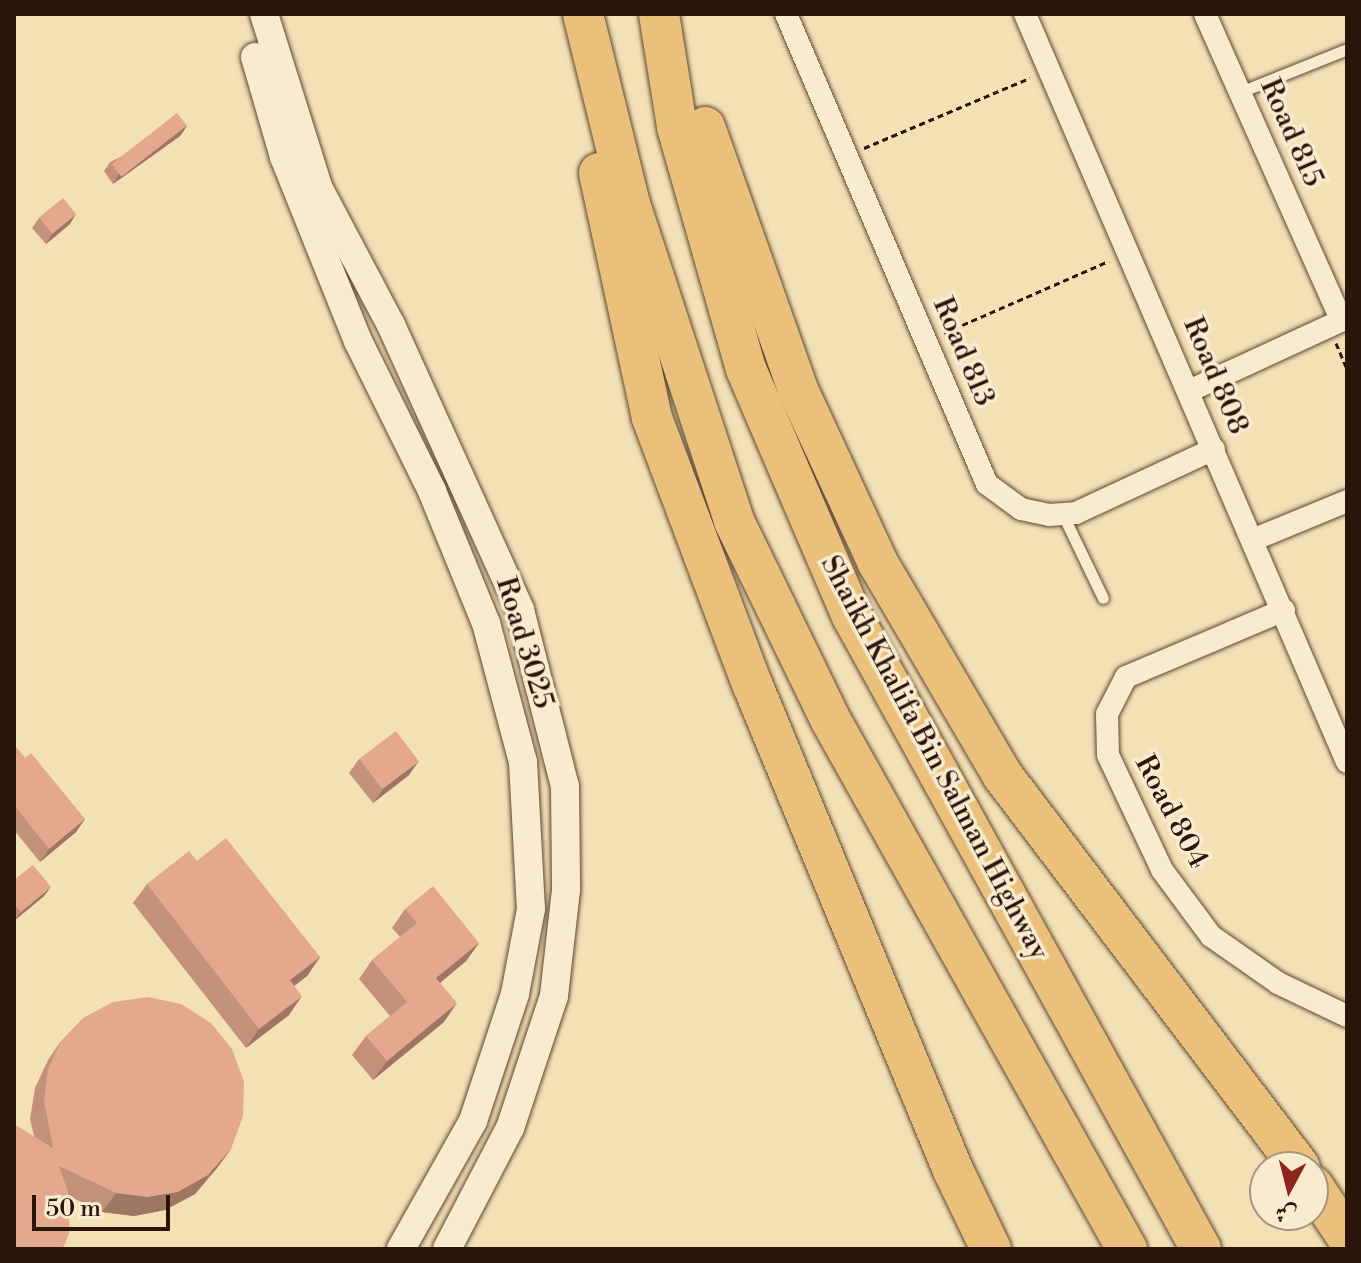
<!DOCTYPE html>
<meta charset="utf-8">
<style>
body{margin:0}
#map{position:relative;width:1361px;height:1263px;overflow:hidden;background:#f4e0b5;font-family:"Libre Bodoni",Amiri,serif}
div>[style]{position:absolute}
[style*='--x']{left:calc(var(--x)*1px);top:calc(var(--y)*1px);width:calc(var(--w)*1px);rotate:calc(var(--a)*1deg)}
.path>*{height:3px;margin-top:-1.5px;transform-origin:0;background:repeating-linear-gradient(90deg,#29150a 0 6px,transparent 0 10px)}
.roads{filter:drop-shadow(0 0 2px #5c4835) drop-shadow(0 0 2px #5c4835)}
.service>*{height:11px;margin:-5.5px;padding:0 5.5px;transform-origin:5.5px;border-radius:5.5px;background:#f8ebcf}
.minor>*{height:22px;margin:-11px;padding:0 11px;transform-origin:11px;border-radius:11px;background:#f8ebcf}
.tertiary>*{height:28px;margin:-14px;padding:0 14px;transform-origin:14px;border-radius:14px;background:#f8ebcf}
.motorway>*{height:40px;margin:-20px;padding:0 20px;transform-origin:20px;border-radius:20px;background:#eac07a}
.wall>*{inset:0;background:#c3907a}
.shaded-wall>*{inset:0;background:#9f7663}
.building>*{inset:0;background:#e3a88e;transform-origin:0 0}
span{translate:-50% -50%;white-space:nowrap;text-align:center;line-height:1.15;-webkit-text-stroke:7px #f8ebcf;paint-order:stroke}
.street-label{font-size:28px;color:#29150a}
.frame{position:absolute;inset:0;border:16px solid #29150a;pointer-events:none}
.north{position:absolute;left:1249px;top:1151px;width:80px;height:80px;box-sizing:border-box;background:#f8ebcf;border:2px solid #a59580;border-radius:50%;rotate:187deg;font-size:22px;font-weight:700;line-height:32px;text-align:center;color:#29150a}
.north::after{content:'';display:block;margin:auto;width:28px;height:36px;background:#8f2418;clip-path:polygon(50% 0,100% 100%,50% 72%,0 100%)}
.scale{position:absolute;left:32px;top:1195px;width:138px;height:36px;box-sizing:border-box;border:4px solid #29150a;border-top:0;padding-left:10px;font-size:24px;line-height:28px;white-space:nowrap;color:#29150a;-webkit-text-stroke:6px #f8ebcf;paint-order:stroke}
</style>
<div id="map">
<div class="path">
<i style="--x:864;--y:148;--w:180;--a:-22.9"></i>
<i style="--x:944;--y:333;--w:180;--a:-23.6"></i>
<i style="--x:1336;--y:343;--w:28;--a:67"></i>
</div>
<div class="roads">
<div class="service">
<i style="--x:1240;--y:92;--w:115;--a:-21.9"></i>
<i style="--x:1063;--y:515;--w:92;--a:64.3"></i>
</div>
<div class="minor">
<i style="--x:786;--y:14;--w:511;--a:66.85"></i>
<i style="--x:987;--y:484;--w:42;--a:36.3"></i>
<i style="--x:1021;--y:509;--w:29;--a:12"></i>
<i style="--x:1049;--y:515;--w:27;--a:-4"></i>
<i style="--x:1076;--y:513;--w:152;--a:-24.9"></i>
<i style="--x:1025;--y:14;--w:814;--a:66.71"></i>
<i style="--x:1205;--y:14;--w:335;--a:66"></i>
<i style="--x:1189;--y:391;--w:174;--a:-24.8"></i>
<i style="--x:1255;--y:539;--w:100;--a:-22.4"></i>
<i style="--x:1284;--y:610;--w:172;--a:157"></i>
<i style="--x:1126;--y:677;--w:42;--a:117.2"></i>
<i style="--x:1107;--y:714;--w:41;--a:88.6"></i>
<i style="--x:1108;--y:755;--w:127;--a:64.8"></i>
<i style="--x:1162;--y:870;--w:82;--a:53.4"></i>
<i style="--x:1211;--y:936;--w:82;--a:35"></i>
<i style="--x:1278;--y:983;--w:76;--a:25.6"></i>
</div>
<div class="tertiary">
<i style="--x:264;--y:14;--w:183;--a:72.6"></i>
<i style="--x:319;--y:189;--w:154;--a:62.1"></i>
<i style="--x:391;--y:325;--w:313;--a:65.6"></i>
<i style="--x:520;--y:610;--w:182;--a:75.7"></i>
<i style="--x:565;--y:786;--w:104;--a:89.4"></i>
<i style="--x:566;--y:890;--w:107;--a:96.5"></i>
<i style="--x:554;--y:996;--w:139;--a:108.4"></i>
<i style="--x:510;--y:1128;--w:136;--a:117.5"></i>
<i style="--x:255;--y:57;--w:104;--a:73.8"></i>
<i style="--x:284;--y:157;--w:198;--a:68.1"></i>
<i style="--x:358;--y:341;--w:167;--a:63.7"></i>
<i style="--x:432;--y:491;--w:143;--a:67.8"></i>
<i style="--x:486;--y:623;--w:144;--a:75.1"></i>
<i style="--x:523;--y:762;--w:147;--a:86.9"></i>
<i style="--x:531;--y:909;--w:86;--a:100.7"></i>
<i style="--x:515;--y:994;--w:134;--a:108.3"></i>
<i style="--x:473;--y:1121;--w:147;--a:119.4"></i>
</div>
<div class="motorway">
<i style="--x:583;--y:14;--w:196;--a:76.1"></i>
<i style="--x:630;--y:204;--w:334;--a:71.8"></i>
<i style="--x:734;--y:521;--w:218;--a:64.1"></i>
<i style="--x:829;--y:717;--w:610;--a:60.74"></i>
<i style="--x:659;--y:14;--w:114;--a:80.9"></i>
<i style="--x:677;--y:127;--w:252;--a:74.1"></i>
<i style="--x:746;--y:369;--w:269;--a:66.8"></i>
<i style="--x:852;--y:616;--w:723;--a:61.13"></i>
<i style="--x:705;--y:127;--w:281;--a:70.5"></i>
<i style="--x:799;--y:392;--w:188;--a:65.2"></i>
<i style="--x:878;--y:563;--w:247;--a:59.6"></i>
<i style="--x:1003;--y:776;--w:491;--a:52.8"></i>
<i style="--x:599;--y:173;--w:251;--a:77.8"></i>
<i style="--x:652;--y:418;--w:286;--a:69.4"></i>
<i style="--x:753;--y:686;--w:524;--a:67.55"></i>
<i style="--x:953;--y:1170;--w:88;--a:64.3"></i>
<i style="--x:1313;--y:1186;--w:61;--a:56.3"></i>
</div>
</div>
<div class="wall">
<i style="clip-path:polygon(187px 126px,180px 136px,113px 184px,104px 171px,110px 162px)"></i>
<i style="clip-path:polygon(39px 218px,70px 224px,46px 244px,32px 228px)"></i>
<i style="clip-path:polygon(14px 745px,25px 758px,85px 819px,76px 832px,40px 862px,14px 830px)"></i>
<i style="clip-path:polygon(359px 759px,409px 775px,373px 803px,349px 773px)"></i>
<i style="clip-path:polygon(197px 861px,320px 957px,307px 976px,294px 986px,289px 1015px,246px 1048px,133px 903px,147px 884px)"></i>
<i style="clip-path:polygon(14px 880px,44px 896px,14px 921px)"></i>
<i style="clip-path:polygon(405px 909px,479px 943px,466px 961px,440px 983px,444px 1022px,373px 1080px,352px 1055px,366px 1036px,390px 1016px,359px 979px,372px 960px,400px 937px,392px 928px)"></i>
<i style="clip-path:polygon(61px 1041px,231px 1149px,217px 1168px,195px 1194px,165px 1210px,134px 1216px,102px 1212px,69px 1196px,34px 1136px,30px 1119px,35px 1088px,48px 1060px)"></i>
</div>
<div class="shaded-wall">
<i style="clip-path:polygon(187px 126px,180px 136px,113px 184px,119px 174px)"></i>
<i style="clip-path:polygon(76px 214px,70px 224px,46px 244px,52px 234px)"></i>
<i style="clip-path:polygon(419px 761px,409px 775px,373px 803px,383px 789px)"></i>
<i style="clip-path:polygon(85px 819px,76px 832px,40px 862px,49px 849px)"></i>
<i style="clip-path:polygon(51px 887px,44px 896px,14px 921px,21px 912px)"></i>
<i style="clip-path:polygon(479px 943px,466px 961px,423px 997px,436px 978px)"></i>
<i style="clip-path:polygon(320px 957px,307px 976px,277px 999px,290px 980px)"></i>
<i style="clip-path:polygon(302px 996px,289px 1015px,246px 1048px,259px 1029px)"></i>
<i style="clip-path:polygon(457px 1003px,444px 1022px,373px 1080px,387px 1061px)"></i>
<i style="clip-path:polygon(231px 1149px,217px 1168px,195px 1194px,165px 1210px,134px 1216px,102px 1212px,116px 1193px)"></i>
</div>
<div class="building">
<i style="left:177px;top:113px;width:16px;height:83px;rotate:52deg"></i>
<i style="left:63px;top:198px;width:21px;height:31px;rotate:51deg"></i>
<i style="left:396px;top:731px;width:38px;height:46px;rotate:53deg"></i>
<i style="clip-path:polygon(14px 745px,25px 758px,31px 753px,85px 819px,49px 849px,14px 805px)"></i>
<i style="clip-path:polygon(226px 838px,320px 957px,290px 980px,302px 996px,259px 1029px,147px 884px,189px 851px,197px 861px)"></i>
<i style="clip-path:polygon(33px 865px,51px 887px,21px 912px,14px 904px,14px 880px)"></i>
<i style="clip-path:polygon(433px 886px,479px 943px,436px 978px,457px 1003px,387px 1061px,366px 1036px,407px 1002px,372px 960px,417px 923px,405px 909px)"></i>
<i style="clip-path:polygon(148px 997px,181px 1004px,211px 1023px,232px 1049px,244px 1082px,243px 1116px,231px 1149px,208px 1175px,178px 1192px,147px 1197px,116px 1193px,59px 1166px,70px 1198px,69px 1233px,63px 1249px,14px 1249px,14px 1124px,53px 1148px,44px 1100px,48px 1069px,61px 1041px,83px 1018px,113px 1002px)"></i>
</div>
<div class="street-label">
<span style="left:1291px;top:133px;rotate:66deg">Road 815</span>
<span style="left:963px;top:352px;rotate:67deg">Road 813</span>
<span style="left:1215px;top:376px;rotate:67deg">Road 808</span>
<span style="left:524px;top:643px;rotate:73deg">Road 3025</span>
<span style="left:934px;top:758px;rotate:62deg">Shaikh Khalifa Bin Salman Highway</span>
<span style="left:1171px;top:812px;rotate:62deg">Road 804</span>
</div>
<div class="frame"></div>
<div class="north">ش</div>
<div class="scale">50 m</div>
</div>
